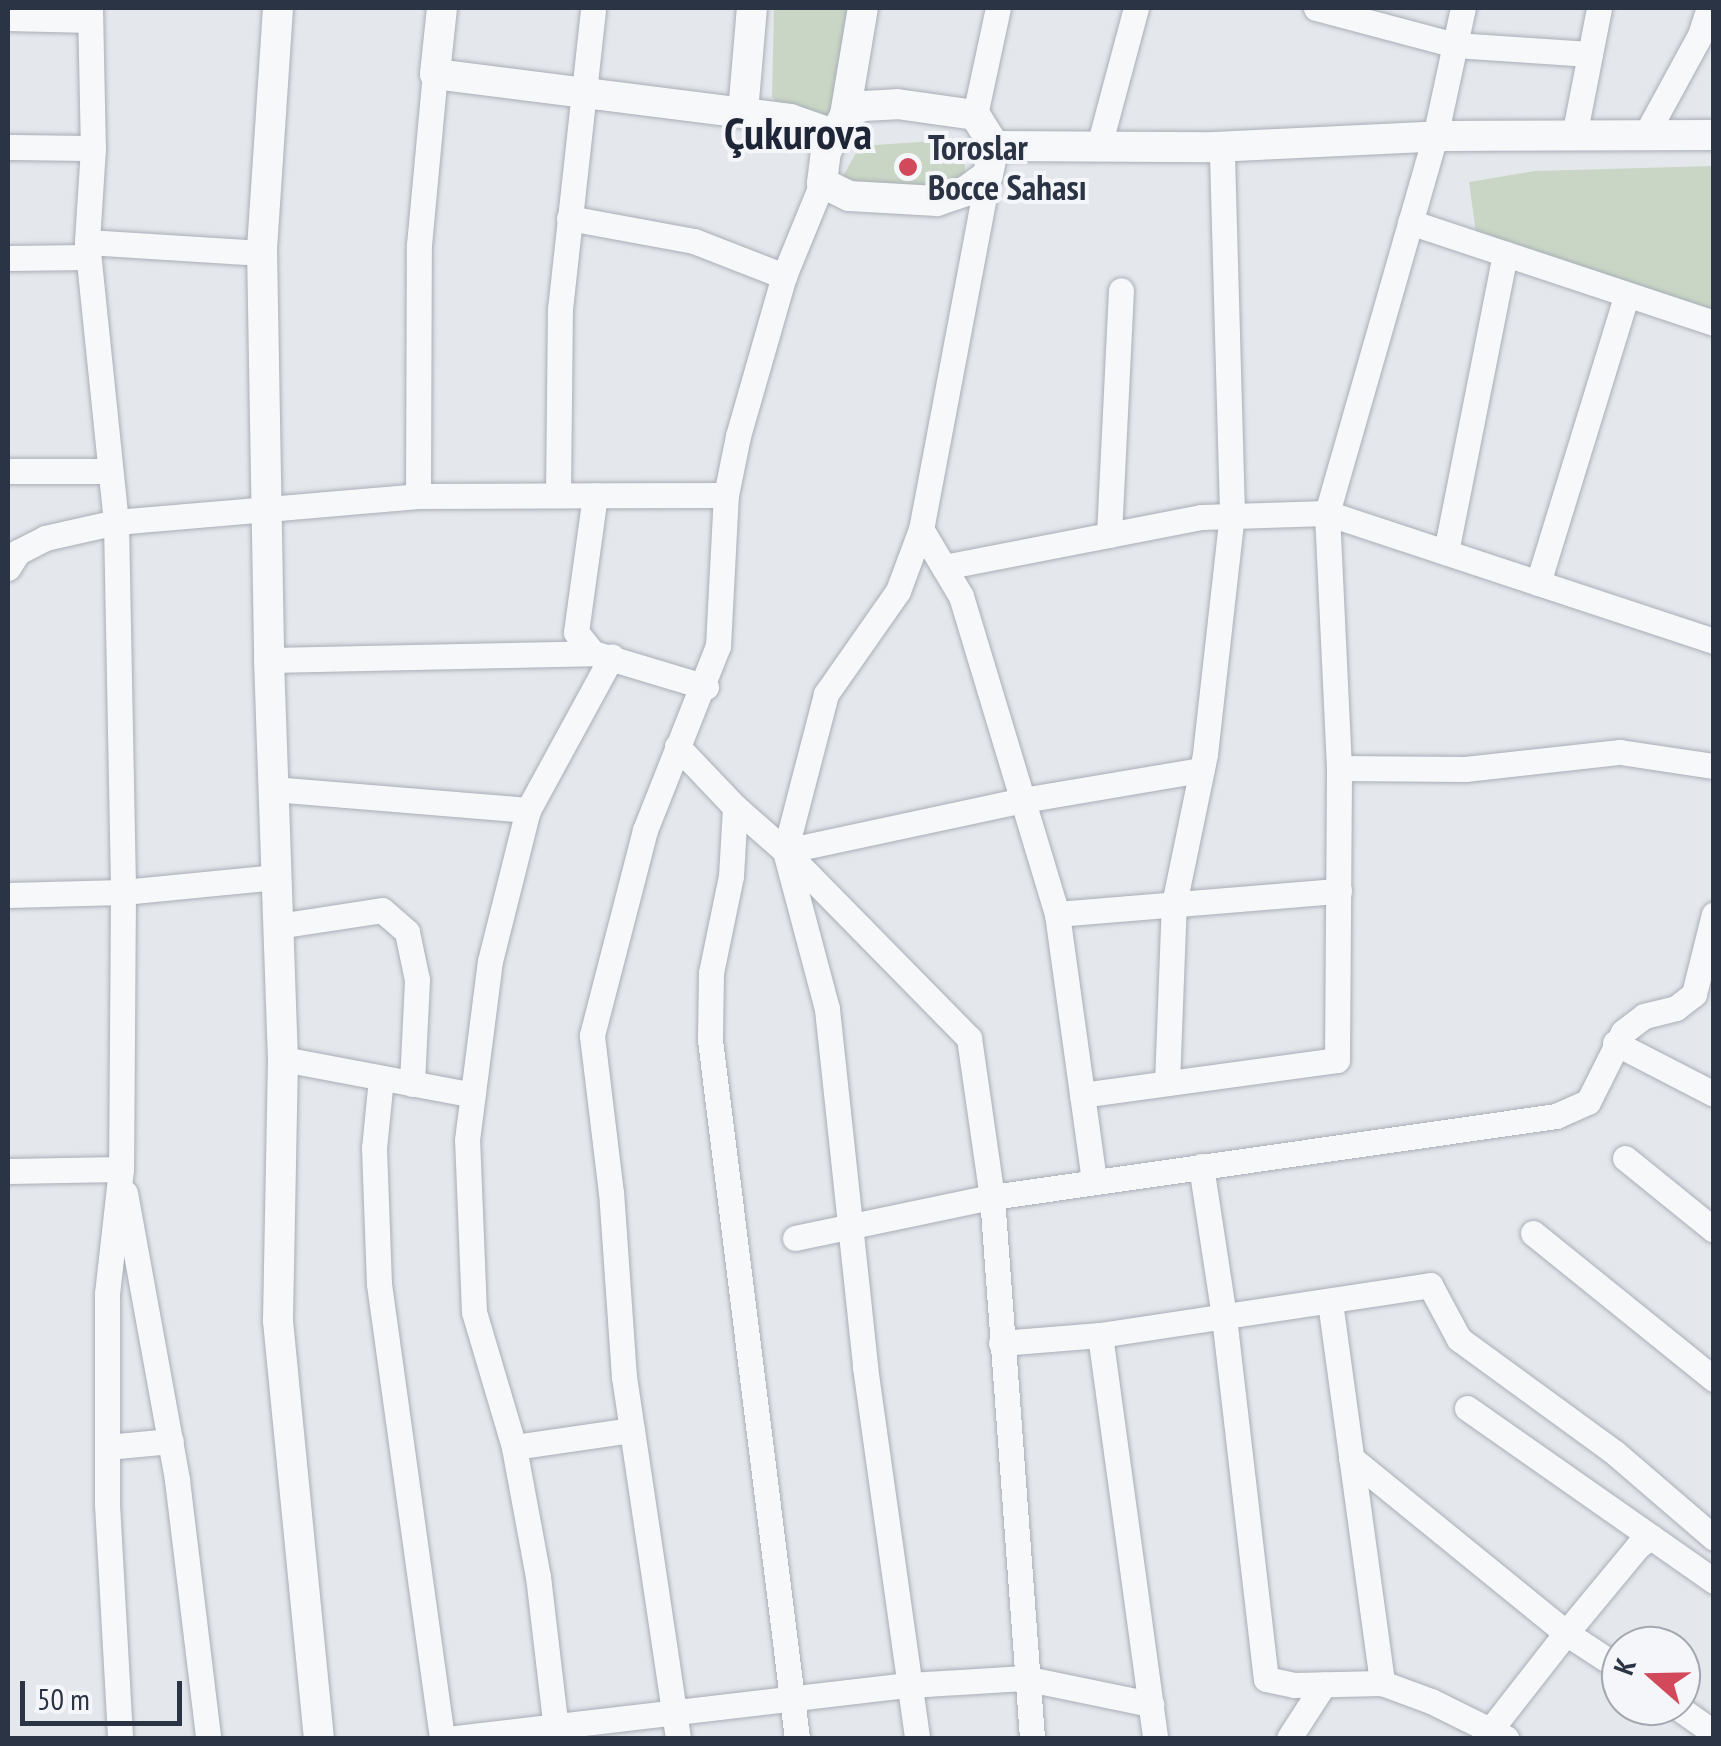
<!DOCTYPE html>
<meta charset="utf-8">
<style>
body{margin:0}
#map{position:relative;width:1721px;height:1746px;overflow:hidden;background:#e4e7ec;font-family:"PT Sans Narrow",sans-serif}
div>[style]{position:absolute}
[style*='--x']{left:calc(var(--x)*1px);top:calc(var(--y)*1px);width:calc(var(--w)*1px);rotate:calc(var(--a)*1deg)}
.green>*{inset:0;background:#c9d6c5}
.roads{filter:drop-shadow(0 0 2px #a9aeb7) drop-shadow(0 0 2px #a9aeb7)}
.minor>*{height:25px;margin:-12.5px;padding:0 12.5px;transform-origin:12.5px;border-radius:12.5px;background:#f7f8fa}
.tertiary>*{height:30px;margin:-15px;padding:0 15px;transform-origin:15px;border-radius:15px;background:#f7f8fa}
.dots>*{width:28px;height:28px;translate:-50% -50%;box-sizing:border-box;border:5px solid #f4f6f9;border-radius:50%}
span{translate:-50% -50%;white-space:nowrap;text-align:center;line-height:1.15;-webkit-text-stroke:8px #f4f6f9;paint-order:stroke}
.poi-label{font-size:35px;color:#2b3445;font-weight:700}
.left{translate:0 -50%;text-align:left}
.district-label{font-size:45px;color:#1d2536;font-weight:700}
.frame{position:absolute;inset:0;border:10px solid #2b3445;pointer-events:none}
.north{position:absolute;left:1601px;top:1626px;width:100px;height:100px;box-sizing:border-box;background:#f4f6f9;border:2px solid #a4a8b1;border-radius:50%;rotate:290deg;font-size:28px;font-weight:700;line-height:40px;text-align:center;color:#2b3445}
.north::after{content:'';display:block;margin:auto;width:35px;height:45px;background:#d1495b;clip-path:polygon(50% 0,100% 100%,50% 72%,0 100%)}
.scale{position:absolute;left:20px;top:1681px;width:162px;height:45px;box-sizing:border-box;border:5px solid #2b3445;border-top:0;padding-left:12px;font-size:30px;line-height:35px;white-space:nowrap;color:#2b3445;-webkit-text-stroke:8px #f4f6f9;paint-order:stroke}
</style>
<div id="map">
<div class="green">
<i style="clip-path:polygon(774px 8px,863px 8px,835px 119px,782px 107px,772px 97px)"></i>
<i style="clip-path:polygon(965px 139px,965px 180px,890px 195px,843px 176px,860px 146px)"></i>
<i style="clip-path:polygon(1713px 166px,1713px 312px,1476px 233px,1469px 182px,1535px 171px)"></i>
</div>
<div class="roads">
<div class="minor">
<i style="--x:90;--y:8;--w:140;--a:88.8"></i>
<i style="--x:93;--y:148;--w:94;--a:93.7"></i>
<i style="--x:87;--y:242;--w:281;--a:84.1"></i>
<i style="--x:116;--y:522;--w:370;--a:88.9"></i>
<i style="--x:123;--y:892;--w:277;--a:90.4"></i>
<i style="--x:121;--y:1169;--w:125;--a:96.4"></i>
<i style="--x:107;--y:1293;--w:211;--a:90"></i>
<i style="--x:107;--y:1504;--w:234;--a:86.8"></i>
<i style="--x:1316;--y:8;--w:144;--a:14.9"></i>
<i style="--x:1455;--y:45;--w:135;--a:3.8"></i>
<i style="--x:8;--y:18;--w:82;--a:1.4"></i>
<i style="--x:975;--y:115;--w:109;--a:-77.9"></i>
<i style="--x:1574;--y:136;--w:130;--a:-78.9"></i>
<i style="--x:1645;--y:136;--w:115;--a:-61.4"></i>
<i style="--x:1700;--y:35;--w:28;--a:-72"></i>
<i style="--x:1099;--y:146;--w:143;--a:-75"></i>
<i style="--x:8;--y:147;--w:85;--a:0.7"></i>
<i style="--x:988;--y:175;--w:360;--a:100.7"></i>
<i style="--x:921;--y:529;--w:66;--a:110.4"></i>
<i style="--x:898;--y:591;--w:126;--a:125"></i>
<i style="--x:826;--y:694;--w:162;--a:104.6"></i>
<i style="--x:785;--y:851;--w:243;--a:-12.1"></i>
<i style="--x:1023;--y:800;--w:181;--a:-9.6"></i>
<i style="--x:569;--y:218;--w:127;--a:10.4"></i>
<i style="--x:694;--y:241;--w:97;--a:21.3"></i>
<i style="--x:1410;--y:222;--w:320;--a:18.4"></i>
<i style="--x:87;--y:242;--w:175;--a:3.6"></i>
<i style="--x:8;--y:258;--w:80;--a:-0.7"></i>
<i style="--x:8;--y:471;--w:102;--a:0"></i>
<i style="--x:558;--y:495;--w:186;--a:-89.4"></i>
<i style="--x:560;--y:309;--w:303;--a:-83.7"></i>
<i style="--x:418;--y:496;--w:251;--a:-89.8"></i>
<i style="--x:419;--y:245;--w:172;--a:-84.7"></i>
<i style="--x:921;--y:529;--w:78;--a:59.2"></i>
<i style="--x:961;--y:596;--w:332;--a:73.2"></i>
<i style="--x:1057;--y:914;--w:270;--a:82.1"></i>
<i style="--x:1109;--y:535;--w:245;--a:-87.2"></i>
<i style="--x:1446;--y:552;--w:304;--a:-78.8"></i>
<i style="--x:944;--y:567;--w:262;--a:-11"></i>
<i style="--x:1201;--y:517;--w:126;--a:-1.8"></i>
<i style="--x:1327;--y:513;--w:408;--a:18.3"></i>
<i style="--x:8;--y:568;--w:19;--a:-58"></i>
<i style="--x:18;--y:552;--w:30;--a:-27"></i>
<i style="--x:45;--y:538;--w:73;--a:-12.7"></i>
<i style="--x:116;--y:522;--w:303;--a:-4.9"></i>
<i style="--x:418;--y:496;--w:308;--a:-0.2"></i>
<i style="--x:1538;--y:583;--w:299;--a:-72.9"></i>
<i style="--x:593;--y:653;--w:27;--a:-129"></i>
<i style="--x:576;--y:632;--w:138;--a:-82.1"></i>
<i style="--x:269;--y:660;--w:324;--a:-1.2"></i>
<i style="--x:593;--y:653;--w:118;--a:16.7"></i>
<i style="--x:677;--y:746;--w:84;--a:46.4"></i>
<i style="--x:735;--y:807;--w:69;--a:93.3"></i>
<i style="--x:731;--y:876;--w:99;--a:101.7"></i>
<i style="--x:711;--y:973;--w:67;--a:90.9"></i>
<i style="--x:710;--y:1040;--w:703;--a:82.9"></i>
<i style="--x:1339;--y:768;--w:126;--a:0.5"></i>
<i style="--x:1465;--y:769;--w:156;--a:-6.3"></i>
<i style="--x:1620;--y:752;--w:95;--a:8.5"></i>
<i style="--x:273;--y:789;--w:256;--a:4.7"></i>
<i style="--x:735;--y:807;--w:67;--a:41.3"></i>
<i style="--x:785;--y:851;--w:163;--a:75.1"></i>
<i style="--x:827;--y:1009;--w:360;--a:83.9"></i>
<i style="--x:865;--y:1367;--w:375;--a:82"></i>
<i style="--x:789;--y:855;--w:257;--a:45.5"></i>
<i style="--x:969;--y:1038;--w:161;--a:81.8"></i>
<i style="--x:992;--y:1197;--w:542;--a:85.77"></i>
<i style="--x:8;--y:895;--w:115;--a:-1.5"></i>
<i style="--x:123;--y:892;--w:154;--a:-5.6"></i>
<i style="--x:1057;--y:914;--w:283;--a:-4.7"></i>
<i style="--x:278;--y:926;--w:105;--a:-8.7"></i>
<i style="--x:382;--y:910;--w:33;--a:41"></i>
<i style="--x:407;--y:932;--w:49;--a:78.2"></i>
<i style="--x:417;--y:980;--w:104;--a:92.8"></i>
<i style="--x:1615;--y:1043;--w:111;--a:27.3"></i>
<i style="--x:283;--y:1059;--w:193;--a:10.7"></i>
<i style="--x:381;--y:1078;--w:70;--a:95.7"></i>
<i style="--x:374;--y:1148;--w:136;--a:87.9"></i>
<i style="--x:379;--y:1284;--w:458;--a:82.1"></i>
<i style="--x:1167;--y:1083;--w:179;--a:-87.8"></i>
<i style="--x:1174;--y:904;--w:153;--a:-78.3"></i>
<i style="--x:1205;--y:754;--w:243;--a:-83.6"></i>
<i style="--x:1232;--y:513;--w:366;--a:-91.6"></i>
<i style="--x:1082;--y:1095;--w:257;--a:-7.8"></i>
<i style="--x:1337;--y:1060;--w:292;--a:-89.6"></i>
<i style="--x:1339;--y:768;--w:255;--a:-92.7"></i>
<i style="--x:1327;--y:513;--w:391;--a:-74"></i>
<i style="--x:1435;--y:137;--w:132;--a:-77.8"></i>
<i style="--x:1625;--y:1158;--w:114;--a:39"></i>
<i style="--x:1201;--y:1166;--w:153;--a:81.3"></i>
<i style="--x:1224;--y:1317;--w:364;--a:83.4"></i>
<i style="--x:1266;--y:1679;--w:29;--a:12"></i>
<i style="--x:1294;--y:1685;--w:88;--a:-1.3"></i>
<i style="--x:1382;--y:1683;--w:52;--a:20.2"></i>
<i style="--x:1431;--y:1701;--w:84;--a:26.3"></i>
<i style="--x:8;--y:1171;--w:113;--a:-1"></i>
<i style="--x:125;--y:1193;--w:292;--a:79.7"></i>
<i style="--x:177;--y:1480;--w:260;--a:83.1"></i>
<i style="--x:1533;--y:1233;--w:233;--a:38.9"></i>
<i style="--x:795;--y:1238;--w:201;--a:-11.8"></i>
<i style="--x:992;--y:1197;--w:570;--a:-8.17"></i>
<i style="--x:1556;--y:1116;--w:35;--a:-24"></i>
<i style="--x:1588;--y:1102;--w:78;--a:-63.4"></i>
<i style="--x:1623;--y:1032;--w:26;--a:-37"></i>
<i style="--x:1644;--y:1016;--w:33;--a:-14"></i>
<i style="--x:1676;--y:1008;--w:23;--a:-38"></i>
<i style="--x:1694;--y:994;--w:82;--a:-76"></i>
<i style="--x:1330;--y:1302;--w:385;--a:82.2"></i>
<i style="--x:1100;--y:1335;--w:407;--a:82.2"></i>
<i style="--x:1001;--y:1343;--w:99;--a:-4.6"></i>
<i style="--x:1100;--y:1335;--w:334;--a:-8.6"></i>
<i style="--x:1430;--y:1285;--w:61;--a:61.8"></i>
<i style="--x:1459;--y:1339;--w:192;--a:36.1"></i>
<i style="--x:1614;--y:1452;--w:132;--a:40.7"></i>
<i style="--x:1467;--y:1408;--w:302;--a:35"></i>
<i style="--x:107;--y:1447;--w:64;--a:-5.4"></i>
<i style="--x:514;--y:1447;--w:119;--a:-8.2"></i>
<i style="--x:1351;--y:1458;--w:277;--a:39.1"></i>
<i style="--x:1566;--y:1633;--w:66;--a:33.2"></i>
<i style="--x:1676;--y:1706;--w:47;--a:35.4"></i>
<i style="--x:456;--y:1738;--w:457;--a:-6.7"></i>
<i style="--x:910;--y:1685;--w:114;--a:-3.5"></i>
<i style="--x:1024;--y:1678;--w:130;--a:11.6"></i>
<i style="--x:557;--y:1738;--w:162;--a:-96.7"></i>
<i style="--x:538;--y:1577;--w:132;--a:-100.5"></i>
<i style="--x:514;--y:1447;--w:141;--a:-106.5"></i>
<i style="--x:474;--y:1312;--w:172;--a:-92.3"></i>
<i style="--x:467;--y:1140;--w:180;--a:-82.7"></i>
<i style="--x:490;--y:961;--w:156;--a:-75.9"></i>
<i style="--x:528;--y:810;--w:175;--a:-61.4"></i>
<i style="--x:678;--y:1738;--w:365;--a:-98.5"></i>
<i style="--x:624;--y:1377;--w:184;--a:-94"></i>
<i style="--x:611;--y:1193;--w:159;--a:-96.9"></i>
<i style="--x:592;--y:1035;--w:212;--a:-75.5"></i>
<i style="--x:645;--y:830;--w:198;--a:-68.4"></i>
<i style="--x:718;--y:646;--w:151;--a:-87"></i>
<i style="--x:726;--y:495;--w:60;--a:-78.5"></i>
<i style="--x:738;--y:436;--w:166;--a:-74"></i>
<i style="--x:784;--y:276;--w:100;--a:-67.8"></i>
<i style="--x:1289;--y:1738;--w:64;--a:-57.1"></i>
<i style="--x:1484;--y:1738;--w:133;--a:-52"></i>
<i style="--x:1566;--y:1633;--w:113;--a:-50.4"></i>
<i style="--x:1638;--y:1546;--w:16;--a:-35"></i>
</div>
<div class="tertiary">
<i style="--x:278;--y:8;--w:241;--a:93.8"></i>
<i style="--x:262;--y:248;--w:412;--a:89"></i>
<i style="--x:269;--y:660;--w:399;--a:88"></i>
<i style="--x:283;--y:1059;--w:262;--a:91.1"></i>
<i style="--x:278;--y:1321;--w:419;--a:84.4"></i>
<i style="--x:442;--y:8;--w:66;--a:96.1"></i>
<i style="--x:435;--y:74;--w:358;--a:7.2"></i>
<i style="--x:790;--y:119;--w:46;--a:19.2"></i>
<i style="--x:897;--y:104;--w:79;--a:8"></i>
<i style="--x:975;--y:115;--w:36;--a:58"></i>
<i style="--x:994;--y:146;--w:30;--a:102"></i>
<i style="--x:988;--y:175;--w:27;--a:144"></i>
<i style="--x:966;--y:191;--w:31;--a:161"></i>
<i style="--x:937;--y:201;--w:88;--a:-176.7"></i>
<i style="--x:849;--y:196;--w:30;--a:-154"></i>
<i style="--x:822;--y:183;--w:31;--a:-83"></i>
<i style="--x:826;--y:152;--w:42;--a:-62.8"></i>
<i style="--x:845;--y:115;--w:20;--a:-27"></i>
<i style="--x:863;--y:106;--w:34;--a:-3"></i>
<i style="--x:743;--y:112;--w:104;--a:-85.1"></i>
<i style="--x:845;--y:115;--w:109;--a:-80.5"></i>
<i style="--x:994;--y:146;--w:220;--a:0.3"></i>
<i style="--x:1214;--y:147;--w:237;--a:-2.7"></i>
<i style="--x:1451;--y:136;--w:263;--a:-0.2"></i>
</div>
</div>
<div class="dots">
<i style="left:908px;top:167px;background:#d1495b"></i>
</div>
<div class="poi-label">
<span class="left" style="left:928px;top:167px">Toroslar<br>Bocce Sahası</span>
</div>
<div class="district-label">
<span style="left:798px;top:133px">Çukurova</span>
</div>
<div class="frame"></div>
<div class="north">K</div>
<div class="scale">50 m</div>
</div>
